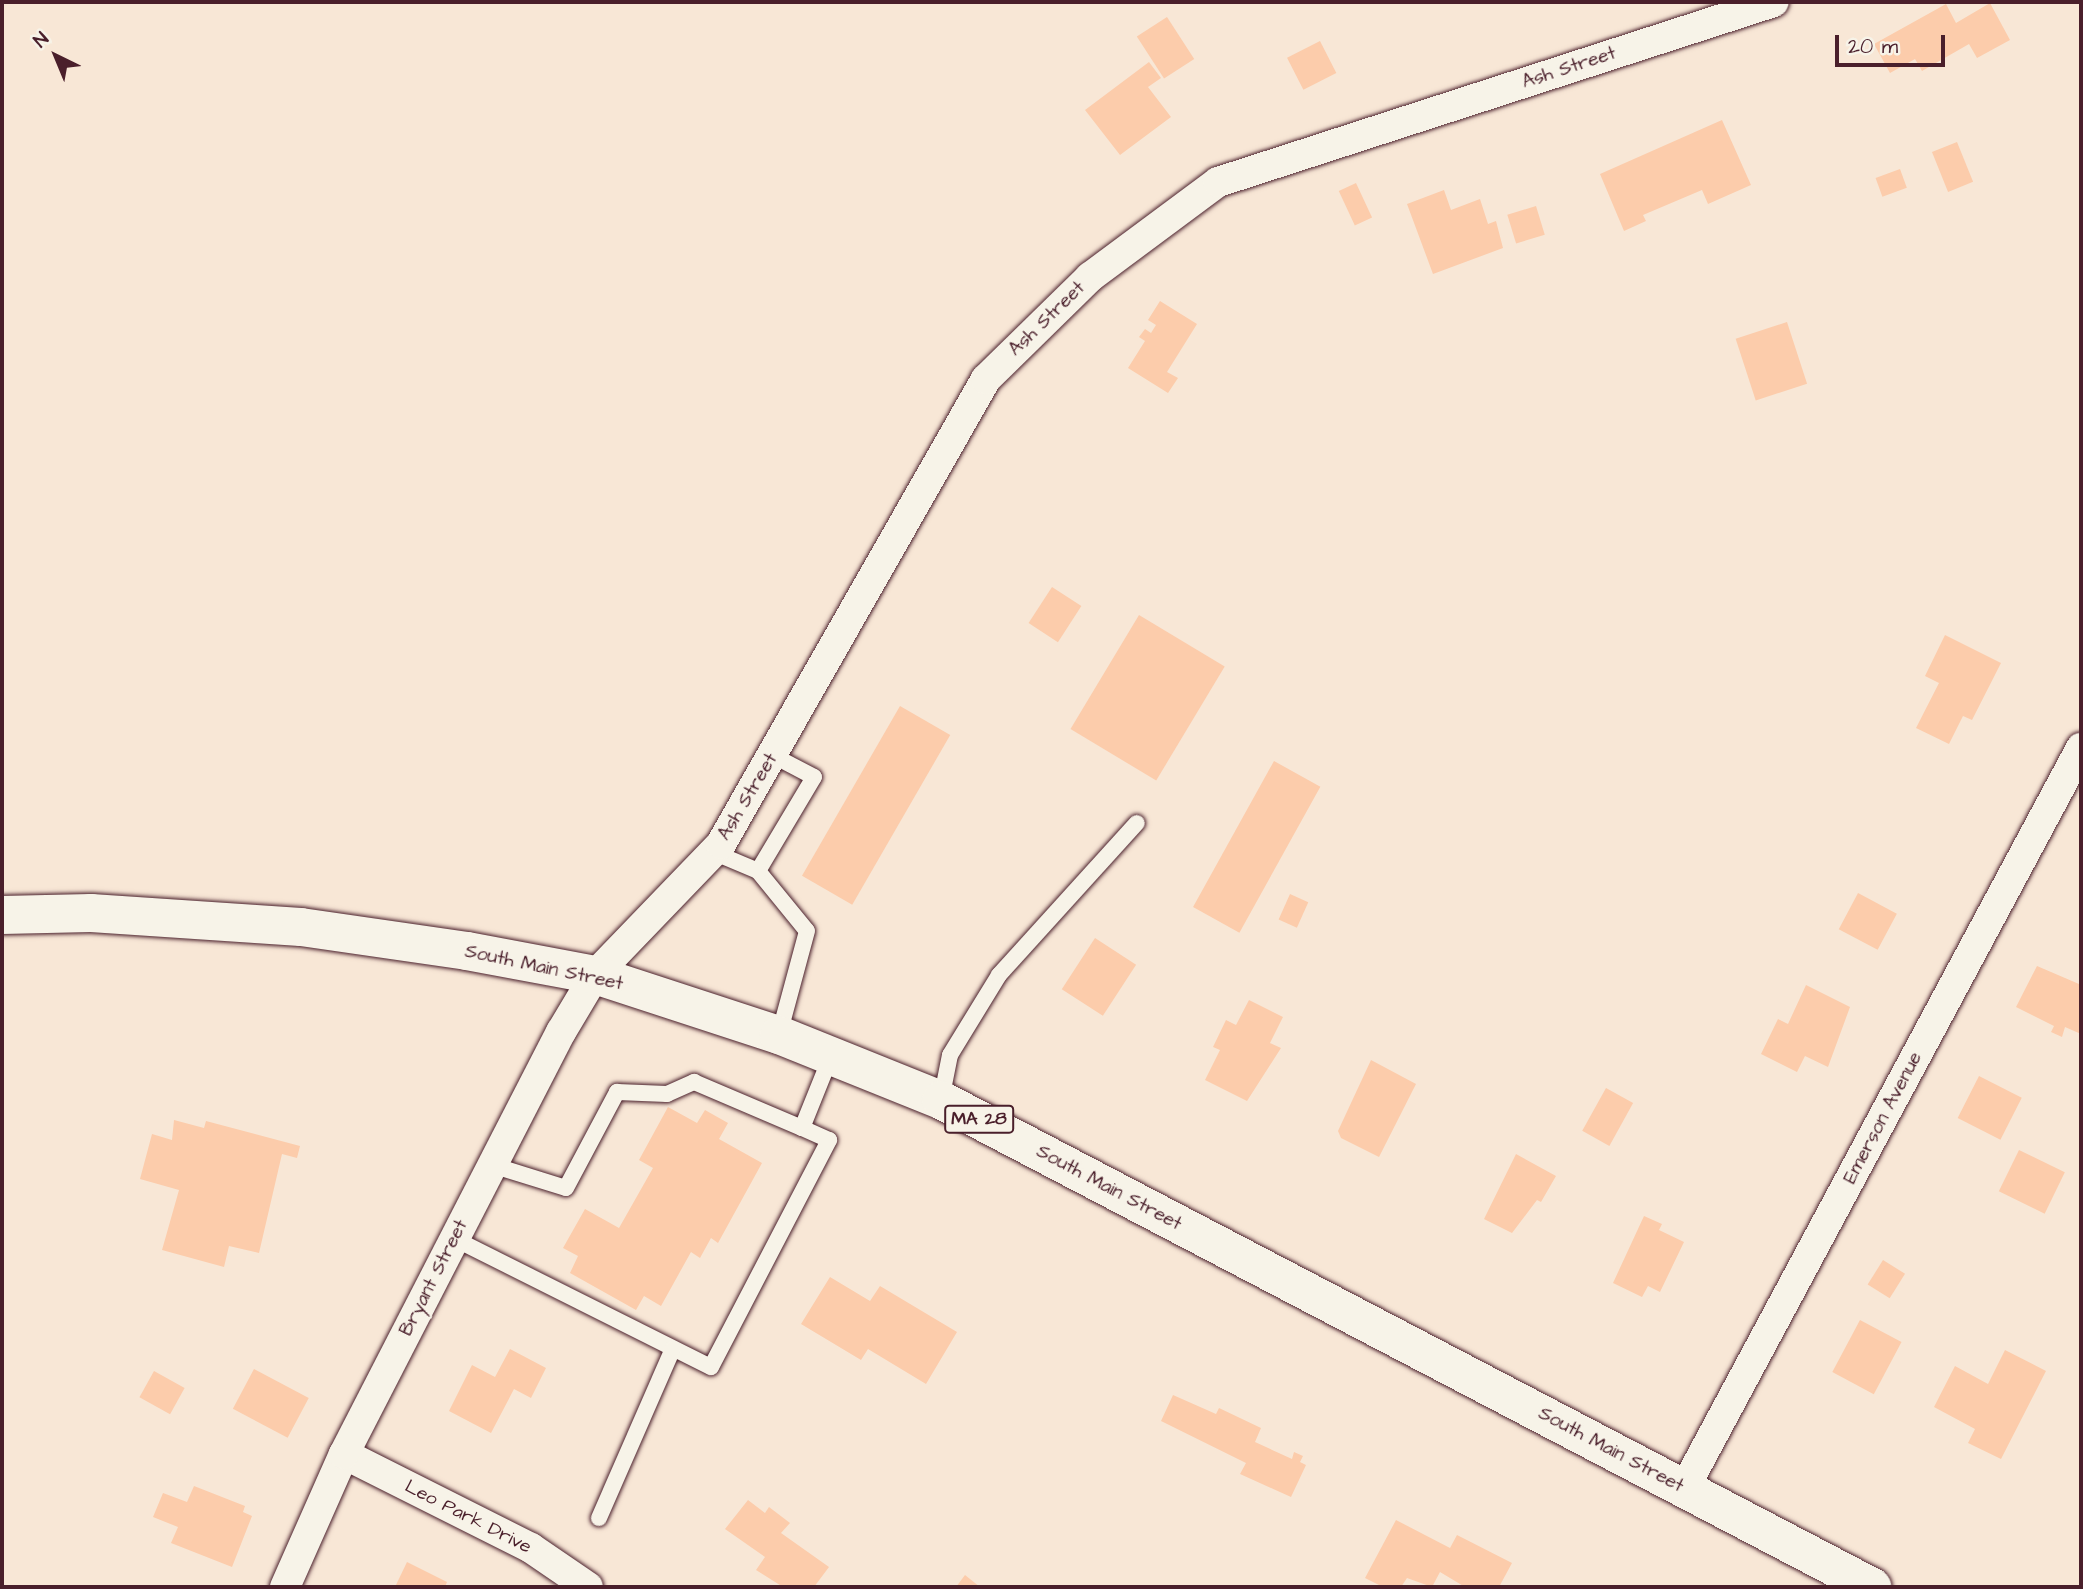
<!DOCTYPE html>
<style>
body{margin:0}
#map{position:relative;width:2083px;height:1589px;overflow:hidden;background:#f8e7d6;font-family:"Architects Daughter",sans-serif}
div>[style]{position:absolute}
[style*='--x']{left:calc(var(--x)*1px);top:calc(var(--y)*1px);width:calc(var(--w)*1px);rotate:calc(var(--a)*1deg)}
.building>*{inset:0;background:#fcccab;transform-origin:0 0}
.roads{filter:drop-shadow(0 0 2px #4a1f2b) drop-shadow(0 0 2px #4a1f2b)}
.service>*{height:16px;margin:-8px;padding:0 8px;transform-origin:8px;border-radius:8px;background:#f7f3e8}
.minor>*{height:30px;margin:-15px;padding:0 15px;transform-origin:15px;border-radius:15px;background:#f7f3e8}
.primary>*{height:38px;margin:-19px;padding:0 19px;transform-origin:19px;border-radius:19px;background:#f7f3e8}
span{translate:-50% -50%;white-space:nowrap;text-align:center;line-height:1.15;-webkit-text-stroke:5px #f7f3e8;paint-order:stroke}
.shield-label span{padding:2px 5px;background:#f7f3e8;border:2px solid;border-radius:5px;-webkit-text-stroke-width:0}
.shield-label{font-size:18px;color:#4a1f2b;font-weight:700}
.street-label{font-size:19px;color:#4a1f2b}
.frame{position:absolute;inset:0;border:4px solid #4a1f2b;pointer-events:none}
.north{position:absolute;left:21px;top:21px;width:70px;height:70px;-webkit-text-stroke:5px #f7f3e8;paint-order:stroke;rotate:317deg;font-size:19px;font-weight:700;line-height:28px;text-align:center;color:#4a1f2b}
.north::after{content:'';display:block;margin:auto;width:24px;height:32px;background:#4a1f2b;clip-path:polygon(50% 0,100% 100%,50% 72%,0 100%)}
.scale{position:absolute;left:1835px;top:35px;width:110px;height:32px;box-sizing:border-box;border:4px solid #4a1f2b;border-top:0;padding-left:9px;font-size:21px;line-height:24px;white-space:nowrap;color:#4a1f2b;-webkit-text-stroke:5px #f7f3e8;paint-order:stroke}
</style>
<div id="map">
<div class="building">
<i style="clip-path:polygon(1990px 3px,2010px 40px,1977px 58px,1969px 44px,1922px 71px,1915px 59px,1890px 73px,1874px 44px,1946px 4px,1956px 23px)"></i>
<i style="left:1167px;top:17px;width:50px;height:36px;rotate:57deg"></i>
<i style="left:1320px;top:41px;width:36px;height:37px;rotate:63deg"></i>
<i style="clip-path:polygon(1149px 62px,1161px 78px,1148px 87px,1171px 117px,1120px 155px,1085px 110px)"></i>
<i style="clip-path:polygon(1722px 120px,1751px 185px,1708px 204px,1702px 190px,1643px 215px,1646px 221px,1624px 231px,1600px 174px)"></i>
<i style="left:1957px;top:142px;width:43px;height:27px;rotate:68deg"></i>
<i style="left:1900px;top:169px;width:20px;height:26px;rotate:70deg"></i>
<i style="left:1356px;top:183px;width:38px;height:19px;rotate:65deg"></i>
<i style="clip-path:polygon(1444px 190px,1451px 210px,1480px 199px,1488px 224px,1496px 221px,1503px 248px,1433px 274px,1407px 204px)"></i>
<i style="left:1536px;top:206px;width:30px;height:30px;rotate:73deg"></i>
<i style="clip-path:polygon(1160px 301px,1197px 324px,1167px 372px,1178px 378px,1168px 393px,1128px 368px,1145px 341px,1139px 337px,1145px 329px,1151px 333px,1156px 325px,1148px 320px)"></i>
<i style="left:1787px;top:322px;width:65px;height:54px;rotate:72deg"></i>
<i style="left:1052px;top:587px;width:35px;height:43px;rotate:33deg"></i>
<i style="left:1139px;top:615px;width:100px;height:133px;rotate:31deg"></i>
<i style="clip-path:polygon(1945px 635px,2001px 663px,1972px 720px,1963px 716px,1949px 744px,1916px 728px,1939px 683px,1925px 676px)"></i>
<i style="left:900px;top:706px;width:58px;height:196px;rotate:30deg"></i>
<i style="left:1274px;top:761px;width:53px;height:167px;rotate:29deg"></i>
<i style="left:1858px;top:893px;width:44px;height:41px;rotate:28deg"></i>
<i style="left:1290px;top:894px;width:20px;height:28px;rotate:24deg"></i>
<i style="left:1095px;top:938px;width:49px;height:61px;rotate:33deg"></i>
<i style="clip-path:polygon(2037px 966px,2079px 984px,2081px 1034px,2065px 1027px,2062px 1037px,2051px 1032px,2054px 1026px,2016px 1007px)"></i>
<i style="clip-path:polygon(1806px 985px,1850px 1007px,1828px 1067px,1805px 1056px,1797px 1072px,1761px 1054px,1778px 1019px,1788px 1024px)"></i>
<i style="clip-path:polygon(1249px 1000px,1283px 1017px,1270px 1043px,1281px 1048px,1247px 1101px,1205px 1080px,1220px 1050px,1213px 1047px,1226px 1020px,1236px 1025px)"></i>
<i style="clip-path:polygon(1371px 1060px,1416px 1084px,1379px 1157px,1341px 1138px,1338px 1131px)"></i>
<i style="left:1979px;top:1076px;width:48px;height:47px;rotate:27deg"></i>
<i style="left:1606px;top:1088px;width:31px;height:49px;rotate:29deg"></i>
<i style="clip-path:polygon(668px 1107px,697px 1123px,705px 1110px,728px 1123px,719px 1139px,762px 1163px,718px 1243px,711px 1238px,700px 1258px,691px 1252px,661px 1306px,644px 1296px,636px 1310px,570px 1273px,578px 1256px,563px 1248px,585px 1209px,619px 1228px,653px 1168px,639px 1160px)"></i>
<i style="clip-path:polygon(174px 1120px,204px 1128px,206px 1121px,300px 1146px,297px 1158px,282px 1154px,259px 1253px,229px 1246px,224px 1267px,162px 1250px,179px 1190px,140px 1179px,152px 1134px,172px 1140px)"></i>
<i style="left:2019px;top:1150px;width:51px;height:46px;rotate:26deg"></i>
<i style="clip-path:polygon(1516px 1154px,1556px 1176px,1541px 1202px,1537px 1200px,1512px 1233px,1484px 1219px)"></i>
<i style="clip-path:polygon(1644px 1216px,1662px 1224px,1659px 1230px,1684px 1242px,1660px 1292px,1648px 1286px,1642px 1297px,1613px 1283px)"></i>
<i style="left:1883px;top:1260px;width:26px;height:29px;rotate:32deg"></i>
<i style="clip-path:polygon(830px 1277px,870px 1301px,880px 1286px,957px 1332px,926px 1384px,868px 1349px,861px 1360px,801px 1324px)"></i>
<i style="left:1860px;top:1320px;width:47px;height:59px;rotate:28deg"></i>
<i style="clip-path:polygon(510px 1349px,546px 1368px,531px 1398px,514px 1389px,491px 1433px,449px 1411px,472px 1365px,495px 1377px)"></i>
<i style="clip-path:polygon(2005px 1350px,2046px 1371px,2001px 1459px,1968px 1443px,1975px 1429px,1934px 1407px,1955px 1366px,1988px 1384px)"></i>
<i style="left:254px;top:1369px;width:62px;height:45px;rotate:28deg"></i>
<i style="left:154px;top:1371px;width:35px;height:30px;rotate:29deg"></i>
<i style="clip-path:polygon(1173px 1395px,1216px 1414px,1219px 1408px,1261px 1428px,1255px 1442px,1292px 1459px,1294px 1452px,1303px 1456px,1300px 1462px,1306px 1465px,1291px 1497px,1240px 1474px,1246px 1463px,1161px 1421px)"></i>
<i style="clip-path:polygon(194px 1486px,245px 1506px,243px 1512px,252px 1516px,232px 1567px,171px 1543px,178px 1527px,153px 1517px,163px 1493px,187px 1502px)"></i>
<i style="clip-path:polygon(748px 1500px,765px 1513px,769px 1507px,790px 1523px,781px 1533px,829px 1567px,814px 1587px,783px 1587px,756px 1570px,765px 1557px,725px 1529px)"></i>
<i style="clip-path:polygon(1396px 1520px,1450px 1548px,1457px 1535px,1512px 1563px,1499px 1587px,1465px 1587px,1440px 1572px,1432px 1587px,1407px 1578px,1401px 1587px,1383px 1587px,1365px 1578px)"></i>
<i style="clip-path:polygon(407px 1562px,447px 1582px,445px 1587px,395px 1587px)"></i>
<i style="clip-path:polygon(965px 1575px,980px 1587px,956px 1587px)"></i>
</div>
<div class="roads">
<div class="service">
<i style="--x:774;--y:756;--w:45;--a:27.7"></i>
<i style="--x:814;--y:777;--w:109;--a:120.8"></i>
<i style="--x:758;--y:871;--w:77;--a:50.8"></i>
<i style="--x:807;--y:931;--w:108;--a:105.1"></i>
<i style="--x:713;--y:852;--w:49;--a:22.9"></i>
<i style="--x:941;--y:1100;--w:46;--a:-78.7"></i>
<i style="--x:950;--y:1055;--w:94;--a:-58.5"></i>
<i style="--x:999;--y:975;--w:205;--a:-47.8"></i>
<i style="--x:492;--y:1165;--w:77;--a:17.3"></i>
<i style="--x:566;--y:1188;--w:109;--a:-62"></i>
<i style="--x:617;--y:1092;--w:50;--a:2.3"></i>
<i style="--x:667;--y:1094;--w:30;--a:-24"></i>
<i style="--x:694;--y:1082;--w:117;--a:23.1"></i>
<i style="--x:455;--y:1239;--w:286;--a:26.6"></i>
<i style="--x:711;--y:1367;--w:256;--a:-62.5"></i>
<i style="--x:829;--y:1140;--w:30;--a:-156"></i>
<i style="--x:802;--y:1128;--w:78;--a:-68.1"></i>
<i style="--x:599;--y:1518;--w:184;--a:-66.4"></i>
</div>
<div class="minor">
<i style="--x:344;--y:1454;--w:209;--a:26.7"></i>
<i style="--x:531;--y:1548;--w:69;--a:34.4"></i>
<i style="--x:1684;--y:1489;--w:841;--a:-61.82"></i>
<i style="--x:285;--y:1587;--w:145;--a:-66.1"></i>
<i style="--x:344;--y:1454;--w:475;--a:-62.8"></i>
<i style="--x:561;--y:1032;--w:66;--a:-59.2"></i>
<i style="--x:595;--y:975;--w:182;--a:-46.1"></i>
<i style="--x:721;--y:844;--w:535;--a:-60.32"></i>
<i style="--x:986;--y:379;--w:146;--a:-44.4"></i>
<i style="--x:1090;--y:277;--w:159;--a:-36.6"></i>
<i style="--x:1218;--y:182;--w:584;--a:-17.94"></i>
</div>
<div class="primary">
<i style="--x:2;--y:915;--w:89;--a:-1.3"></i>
<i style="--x:91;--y:913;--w:210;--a:3.8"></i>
<i style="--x:301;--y:927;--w:168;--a:8.2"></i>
<i style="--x:467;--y:951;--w:130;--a:10.6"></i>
<i style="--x:595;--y:975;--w:194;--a:18.1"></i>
<i style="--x:779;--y:1035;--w:175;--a:21.9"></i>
<i style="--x:941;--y:1100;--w:1051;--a:27.61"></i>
</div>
</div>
<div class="shield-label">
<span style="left:979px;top:1119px">MA 28</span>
</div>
<div class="street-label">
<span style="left:1569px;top:68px;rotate:-18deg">Ash Street</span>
<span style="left:1047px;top:319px;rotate:-44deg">Ash Street</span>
<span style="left:748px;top:797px;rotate:-59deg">Ash Street</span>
<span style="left:544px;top:968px;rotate:12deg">South Main Street</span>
<span style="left:1883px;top:1118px;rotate:-62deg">Emerson Avenue</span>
<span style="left:1109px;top:1188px;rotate:28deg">South Main Street</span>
<span style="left:434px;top:1278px;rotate:-63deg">Bryant Street</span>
<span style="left:1611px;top:1450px;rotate:28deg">South Main Street</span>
<span style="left:468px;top:1517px;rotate:27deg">Leo Park Drive</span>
</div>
<div class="frame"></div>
<div class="north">N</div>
<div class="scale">20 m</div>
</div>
